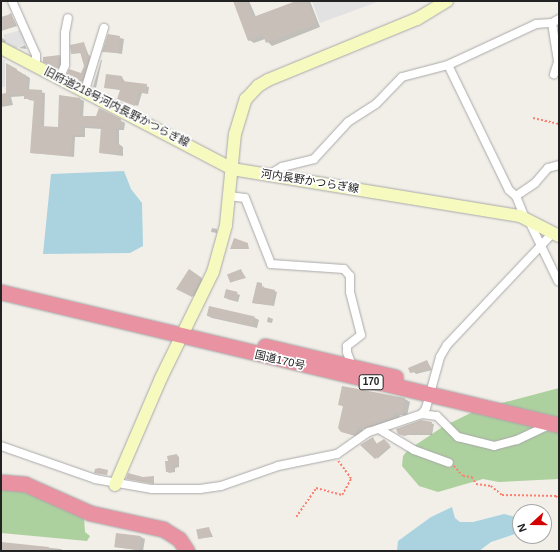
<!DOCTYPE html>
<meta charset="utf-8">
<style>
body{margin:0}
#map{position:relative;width:560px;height:552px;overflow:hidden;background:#f2efe9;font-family:Arial,"Noto Sans JP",sans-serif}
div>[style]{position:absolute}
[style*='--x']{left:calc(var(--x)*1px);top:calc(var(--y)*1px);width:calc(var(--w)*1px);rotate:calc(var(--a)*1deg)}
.forest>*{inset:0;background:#add19e}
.parking>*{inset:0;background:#e2e2e2;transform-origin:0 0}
.water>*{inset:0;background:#aad3df}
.shadow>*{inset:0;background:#0003}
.building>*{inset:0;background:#c7bfb8;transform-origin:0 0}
.path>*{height:1.5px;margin-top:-0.75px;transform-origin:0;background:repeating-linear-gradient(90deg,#fa8072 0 2px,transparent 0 4px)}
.roads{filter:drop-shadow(0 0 1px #a9a9a9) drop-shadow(0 0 1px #a9a9a9)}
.street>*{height:8px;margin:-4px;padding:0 4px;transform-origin:4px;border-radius:4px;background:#fff}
.secondary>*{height:12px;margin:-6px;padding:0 6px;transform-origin:6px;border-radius:6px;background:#f7fabf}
.highway>*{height:15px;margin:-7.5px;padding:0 7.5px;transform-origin:7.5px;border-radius:7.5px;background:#e892a2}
span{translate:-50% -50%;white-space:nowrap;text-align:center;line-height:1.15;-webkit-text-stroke:3.5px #fff;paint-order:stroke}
.shield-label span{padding:1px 3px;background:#fff;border:1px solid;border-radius:3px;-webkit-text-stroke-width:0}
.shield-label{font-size:10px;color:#222;font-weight:700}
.street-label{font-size:11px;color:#222}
.frame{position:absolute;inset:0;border:2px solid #222;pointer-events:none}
.north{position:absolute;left:512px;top:504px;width:40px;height:40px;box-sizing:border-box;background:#fff;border:1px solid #a7a7a7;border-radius:50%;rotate:249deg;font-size:11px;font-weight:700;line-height:16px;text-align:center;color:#222}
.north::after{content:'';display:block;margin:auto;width:14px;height:18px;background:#d40000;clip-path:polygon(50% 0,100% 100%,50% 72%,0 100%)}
</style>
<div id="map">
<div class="forest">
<i style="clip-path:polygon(559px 388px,559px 479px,499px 482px,483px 479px,438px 492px,419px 486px,402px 466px,403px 456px,408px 450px,444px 426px,479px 409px)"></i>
<i style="clip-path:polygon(1px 487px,26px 489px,84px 517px,85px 532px,90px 536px,87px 541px,1px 533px)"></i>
</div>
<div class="parking">
<i style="clip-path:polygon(312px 1px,380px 1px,320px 23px)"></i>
<i style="clip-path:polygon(21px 30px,26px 44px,9px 51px,3px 35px)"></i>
<i style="left:5px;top:60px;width:27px;height:4px;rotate:90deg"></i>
</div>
<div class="water">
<i style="clip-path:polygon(124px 171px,131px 189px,142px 203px,143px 246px,130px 253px,43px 254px,51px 174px)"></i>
<i style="clip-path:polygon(452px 507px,455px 518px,460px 522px,473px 522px,504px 514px,516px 517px,519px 523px,518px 533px,491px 542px,479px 551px,397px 551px,398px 541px,431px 517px)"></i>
</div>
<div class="shadow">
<i style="clip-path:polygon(234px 1px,249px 1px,256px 17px,299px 1px,310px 1px,320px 27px,272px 46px,265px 39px,254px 43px,249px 40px)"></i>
<i style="clip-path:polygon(11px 14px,17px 26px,1px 31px,1px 17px)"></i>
<i style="clip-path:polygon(109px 35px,124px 39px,122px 54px,104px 51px)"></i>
<i style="clip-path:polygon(1px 37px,5px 40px,6px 42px,1px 44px)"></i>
<i style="clip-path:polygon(84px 43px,89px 56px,92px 57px,84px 82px,68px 74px,82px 74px,85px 66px,81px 53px,72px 54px)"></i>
<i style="clip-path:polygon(25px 45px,27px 49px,19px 48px)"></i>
<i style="clip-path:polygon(59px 56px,63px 58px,61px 70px,44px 61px)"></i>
<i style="clip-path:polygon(101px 60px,102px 60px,96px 88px,93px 87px)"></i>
<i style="clip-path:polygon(7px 64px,30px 78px,29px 90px,45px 93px,44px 128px,58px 128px,80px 99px,84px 101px,83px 117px,97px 117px,99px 109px,125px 123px,124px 130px,119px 130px,119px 144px,123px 147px,123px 156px,100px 153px,102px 129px,85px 128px,85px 137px,75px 137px,74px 157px,31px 153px,35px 101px,29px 100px,25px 96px,11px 97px,13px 105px,1px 107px,1px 95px,7px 94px)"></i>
<i style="clip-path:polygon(122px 77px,125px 82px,149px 87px,148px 94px,142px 93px,138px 106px,118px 99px,121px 90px,106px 87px)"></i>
<i style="clip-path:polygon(212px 228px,217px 229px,217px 233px,211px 232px)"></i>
<i style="clip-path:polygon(248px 244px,249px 249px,231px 248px)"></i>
<i style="clip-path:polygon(190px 270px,203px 280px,194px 297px,178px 288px)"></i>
<i style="clip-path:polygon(241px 270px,246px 278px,231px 282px)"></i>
<i style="clip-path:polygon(263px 285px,264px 288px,277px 292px,274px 306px,253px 303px,261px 292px)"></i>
<i style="clip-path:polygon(227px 290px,240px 295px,238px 302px,227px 299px)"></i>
<i style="clip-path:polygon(210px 308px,255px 318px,259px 320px,257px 328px,212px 318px,208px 316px)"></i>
<i style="clip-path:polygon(268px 317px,273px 319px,272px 323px,267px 322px)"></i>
<i style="clip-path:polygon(427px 361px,432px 370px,416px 374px,410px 368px)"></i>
<i style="clip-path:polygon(405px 399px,410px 402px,407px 416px,400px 415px,398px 421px,370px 431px,363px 428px,362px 435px,358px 437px,341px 431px,344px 407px,339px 404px)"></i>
<i style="clip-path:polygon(421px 421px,434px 424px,432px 435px,402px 435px)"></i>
<i style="clip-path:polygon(373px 438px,377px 444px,386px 442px,391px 447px,377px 459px)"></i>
<i style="clip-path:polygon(177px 455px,179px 457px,179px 467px,175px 468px,175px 472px,169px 473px,167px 471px,169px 461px)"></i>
<i style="clip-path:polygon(209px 528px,213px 537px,198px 538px)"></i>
<i style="clip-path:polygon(141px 537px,145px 539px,143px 551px,115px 547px)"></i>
<i style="clip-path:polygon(1px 543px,61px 549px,64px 551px,1px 551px)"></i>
<i style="clip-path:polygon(87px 550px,89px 551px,72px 551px)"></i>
</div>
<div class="building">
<i style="clip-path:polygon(233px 1px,246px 1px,253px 17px,296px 1px,307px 1px,316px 24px,266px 43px,263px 35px,248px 41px)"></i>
<i style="clip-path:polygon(11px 13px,15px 25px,1px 29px,1px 20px)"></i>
<i style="clip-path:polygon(108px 34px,120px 36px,118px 53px,102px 52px)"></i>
<i style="clip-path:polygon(84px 42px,87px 56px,90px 55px,82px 82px,67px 74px,69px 69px,81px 73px,84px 66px,80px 52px,71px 54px,70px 45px)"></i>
<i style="clip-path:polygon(60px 55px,57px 69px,43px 62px,43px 57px)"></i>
<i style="clip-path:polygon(6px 63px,17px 69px,17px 73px,26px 75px,26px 89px,42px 90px,41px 126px,58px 127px,59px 95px,80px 98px,80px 116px,96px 116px,99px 108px,121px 119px,120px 129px,116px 128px,115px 143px,119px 143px,119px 154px,99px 153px,101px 127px,81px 126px,81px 135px,72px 135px,71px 156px,30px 153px,34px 99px,24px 99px,24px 94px,8px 95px,10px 103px,1px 105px,1px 94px,6px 93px)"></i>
<i style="clip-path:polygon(106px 74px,122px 76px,122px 81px,147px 84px,146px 93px,139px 92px,135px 106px,117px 99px,120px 90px,104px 88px)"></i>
<i style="clip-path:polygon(234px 238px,248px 243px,248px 249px,230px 249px)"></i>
<i style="clip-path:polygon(189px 269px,202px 278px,192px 297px,176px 289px)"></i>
<i style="left:241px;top:269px;width:9px;height:15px;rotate:69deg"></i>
<i style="clip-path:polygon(257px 282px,262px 283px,262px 287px,275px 290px,272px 305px,252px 303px)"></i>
<i style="left:226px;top:289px;width:12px;height:9px;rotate:14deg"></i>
<i style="left:209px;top:306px;width:47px;height:10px;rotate:13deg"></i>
<i style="clip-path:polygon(427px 360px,431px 369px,410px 373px,408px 368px)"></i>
<i style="clip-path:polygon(342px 386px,405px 398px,402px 414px,394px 412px,393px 418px,364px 429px,358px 426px,356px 433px,352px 435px,341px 432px,338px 428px,343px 406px,338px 405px)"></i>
<i style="clip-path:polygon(421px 420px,432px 422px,430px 434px,417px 433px,404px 436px,398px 434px,396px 429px)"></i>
<i style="clip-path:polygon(373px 437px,376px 444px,384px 439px,390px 445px,375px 459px,360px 445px)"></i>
<i style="clip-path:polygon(177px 454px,178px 464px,173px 467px,173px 471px,166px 472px,165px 461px,168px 461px,167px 456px)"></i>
<i style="clip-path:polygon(99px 468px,108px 470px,107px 475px,94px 473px,95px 469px)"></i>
<i style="clip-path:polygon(128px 473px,143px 477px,154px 476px,154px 484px,126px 479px)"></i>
<i style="left:209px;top:527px;width:10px;height:13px;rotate:79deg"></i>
<i style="left:116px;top:533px;width:25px;height:14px;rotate:7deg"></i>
<i style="clip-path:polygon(1px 542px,49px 547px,49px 551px,1px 551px)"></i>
</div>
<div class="path">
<i style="--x:533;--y:118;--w:27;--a:13"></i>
<i style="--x:454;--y:466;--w:13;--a:48"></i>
<i style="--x:463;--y:476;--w:9;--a:6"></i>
<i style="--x:472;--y:477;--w:8;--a:60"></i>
<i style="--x:476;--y:484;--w:15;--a:8"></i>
<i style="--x:491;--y:486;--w:14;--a:39"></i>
<i style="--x:502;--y:495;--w:54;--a:1.1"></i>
<i style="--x:556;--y:496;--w:4;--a:45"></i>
<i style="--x:296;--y:517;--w:35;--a:-55"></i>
<i style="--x:316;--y:488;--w:27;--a:15"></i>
<i style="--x:342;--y:495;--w:18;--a:-61"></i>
<i style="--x:351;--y:479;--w:22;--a:-126"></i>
</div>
<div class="roads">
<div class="street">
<i style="--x:12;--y:1;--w:59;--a:66"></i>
<i style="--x:36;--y:55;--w:10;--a:90"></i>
<i style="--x:552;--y:23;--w:39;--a:81"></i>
<i style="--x:558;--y:62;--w:13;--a:108"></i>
<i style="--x:448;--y:65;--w:139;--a:64"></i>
<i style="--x:509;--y:190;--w:9;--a:41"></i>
<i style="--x:516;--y:196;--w:24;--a:68"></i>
<i style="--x:60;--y:77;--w:13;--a:-67"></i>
<i style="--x:65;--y:65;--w:32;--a:-90"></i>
<i style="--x:65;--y:33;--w:15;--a:-79"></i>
<i style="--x:85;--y:90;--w:65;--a:-73"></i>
<i style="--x:270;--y:174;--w:14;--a:-30"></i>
<i style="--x:282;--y:167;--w:33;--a:-14"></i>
<i style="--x:314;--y:159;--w:50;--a:-47.4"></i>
<i style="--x:348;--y:122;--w:33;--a:-33"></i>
<i style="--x:376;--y:104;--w:37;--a:-46"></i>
<i style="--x:402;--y:77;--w:48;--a:-14.6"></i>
<i style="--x:448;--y:65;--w:97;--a:-25"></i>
<i style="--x:536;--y:24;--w:16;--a:-4"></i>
<i style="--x:552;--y:23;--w:8;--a:-30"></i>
<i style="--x:229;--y:196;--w:16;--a:7"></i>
<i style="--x:245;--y:198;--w:71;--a:68.5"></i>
<i style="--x:271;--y:264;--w:73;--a:3.9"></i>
<i style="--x:344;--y:269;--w:9;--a:49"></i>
<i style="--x:350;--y:276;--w:16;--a:90"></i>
<i style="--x:350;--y:292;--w:44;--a:75.7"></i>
<i style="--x:361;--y:335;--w:18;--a:142"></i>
<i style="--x:347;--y:346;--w:6;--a:90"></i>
<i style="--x:347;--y:352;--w:15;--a:70"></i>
<i style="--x:516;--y:196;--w:23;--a:-34"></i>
<i style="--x:535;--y:183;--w:20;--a:-49"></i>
<i style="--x:548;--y:168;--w:11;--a:-15"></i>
<i style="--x:529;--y:221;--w:67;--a:64.2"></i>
<i style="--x:422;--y:414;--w:15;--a:8"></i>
<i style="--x:437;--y:416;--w:30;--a:45"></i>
<i style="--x:458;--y:437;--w:37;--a:14"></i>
<i style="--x:494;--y:446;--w:24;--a:-15"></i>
<i style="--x:517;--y:440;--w:35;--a:-25"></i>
<i style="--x:379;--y:429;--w:41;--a:31"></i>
<i style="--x:414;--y:450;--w:37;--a:20"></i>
<i style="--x:1;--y:446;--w:100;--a:19.3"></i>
<i style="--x:95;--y:479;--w:58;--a:10"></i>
<i style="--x:152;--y:489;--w:48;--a:0"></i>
<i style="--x:200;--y:489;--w:21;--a:-8"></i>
<i style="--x:221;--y:486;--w:60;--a:-19.3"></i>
<i style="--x:278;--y:466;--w:60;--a:-11.5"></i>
<i style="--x:337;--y:454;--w:39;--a:-35"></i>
<i style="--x:369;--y:432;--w:56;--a:-18.8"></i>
<i style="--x:422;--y:414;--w:7;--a:-56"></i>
<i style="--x:426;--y:408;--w:53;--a:-74.6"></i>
<i style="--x:440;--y:357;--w:14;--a:-60"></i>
<i style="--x:447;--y:345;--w:154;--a:-46.6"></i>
</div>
<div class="secondary">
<i style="--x:1;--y:48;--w:261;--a:27.6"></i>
<i style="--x:232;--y:169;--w:292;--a:9.3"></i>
<i style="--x:520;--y:216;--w:44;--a:27.1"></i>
<i style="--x:115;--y:485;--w:116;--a:-66.7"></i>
<i style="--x:161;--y:378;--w:118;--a:-63.9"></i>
<i style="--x:213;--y:272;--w:49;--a:-74.5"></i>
<i style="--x:226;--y:225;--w:91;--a:-84.4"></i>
<i style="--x:235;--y:134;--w:37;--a:-73"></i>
<i style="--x:246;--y:99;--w:18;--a:-47"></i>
<i style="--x:258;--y:86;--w:12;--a:-31"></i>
<i style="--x:268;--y:80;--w:161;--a:-22.3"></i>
<i style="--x:417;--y:19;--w:35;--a:-31"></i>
</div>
<div class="highway">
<i style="--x:1;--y:292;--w:574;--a:13.41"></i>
<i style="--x:265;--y:346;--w:134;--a:13.4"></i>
<i style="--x:1;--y:482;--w:24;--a:5"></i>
<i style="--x:25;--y:484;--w:71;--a:24"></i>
<i style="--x:90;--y:513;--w:75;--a:12.4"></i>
<i style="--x:163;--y:529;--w:19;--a:32"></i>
<i style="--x:179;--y:539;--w:14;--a:56"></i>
</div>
</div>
<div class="shield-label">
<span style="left:371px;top:382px">170</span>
</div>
<div class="street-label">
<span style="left:117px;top:107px;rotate:27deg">旧府道218号河内長野かつらぎ線</span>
<span style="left:310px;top:181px;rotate:9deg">河内長野かつらぎ線</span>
<span style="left:280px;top:360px;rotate:13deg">国道170号</span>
</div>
<div class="frame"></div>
<div class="north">N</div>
</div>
